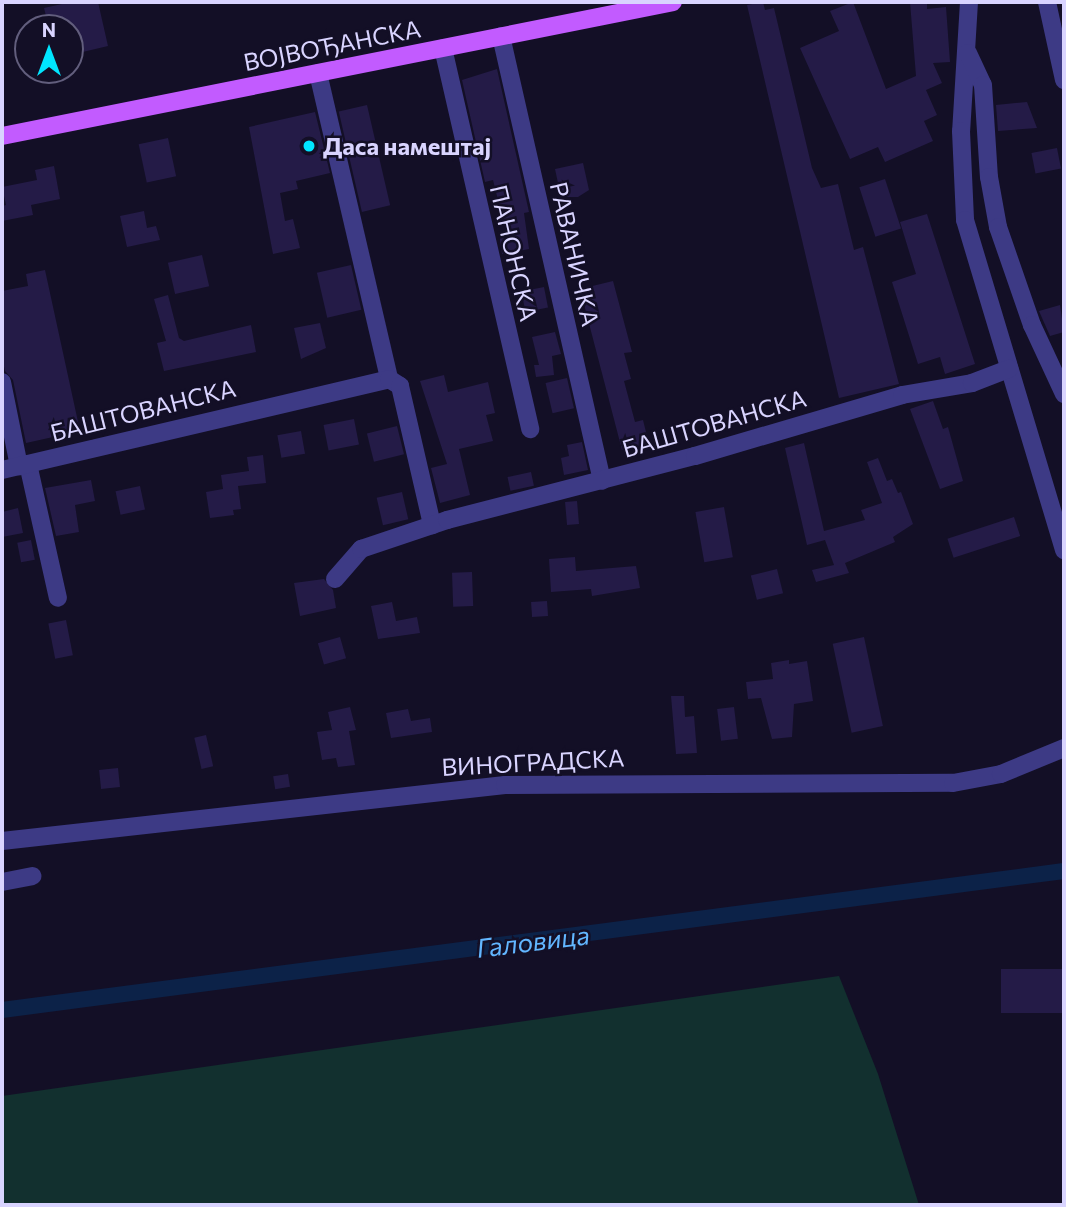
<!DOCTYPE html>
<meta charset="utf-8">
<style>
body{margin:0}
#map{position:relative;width:1066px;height:1207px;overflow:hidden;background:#130f26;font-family:Commissioner,sans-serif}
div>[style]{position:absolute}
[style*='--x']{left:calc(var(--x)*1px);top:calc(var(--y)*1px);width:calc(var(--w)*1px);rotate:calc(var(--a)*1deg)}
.green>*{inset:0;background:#12302f}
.canal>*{height:16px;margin:-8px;padding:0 8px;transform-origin:8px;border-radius:8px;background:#0c2248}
.building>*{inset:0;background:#241b47;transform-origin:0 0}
.minor>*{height:18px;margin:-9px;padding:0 9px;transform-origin:9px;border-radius:9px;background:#3d3a85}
.major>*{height:18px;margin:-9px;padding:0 9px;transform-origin:9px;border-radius:9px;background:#c25bff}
.dots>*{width:19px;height:19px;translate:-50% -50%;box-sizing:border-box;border:4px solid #130f26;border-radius:50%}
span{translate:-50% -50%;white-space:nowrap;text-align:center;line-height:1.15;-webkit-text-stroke:5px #130f26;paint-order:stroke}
.street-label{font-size:24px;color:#d9d4ff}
.poi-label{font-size:24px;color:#d9d4ff;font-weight:700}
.left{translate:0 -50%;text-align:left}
.water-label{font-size:26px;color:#62b6ff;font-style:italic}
.frame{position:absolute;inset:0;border:4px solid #d9d4ff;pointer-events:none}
.north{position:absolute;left:14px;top:14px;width:70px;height:70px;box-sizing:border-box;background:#130f26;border:2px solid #625e7d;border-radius:50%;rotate:0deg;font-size:19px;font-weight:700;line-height:28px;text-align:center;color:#d9d4ff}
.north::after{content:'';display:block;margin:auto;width:24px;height:32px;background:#00e5ff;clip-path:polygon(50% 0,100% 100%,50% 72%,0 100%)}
</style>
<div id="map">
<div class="green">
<i style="clip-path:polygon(839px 976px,878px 1074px,919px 1205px,2px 1205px,2px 1096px)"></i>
</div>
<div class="canal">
<i style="--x:2;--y:1010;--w:1071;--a:-7.46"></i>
</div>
<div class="building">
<i style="clip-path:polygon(71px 2px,98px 2px,108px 46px,70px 55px,70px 28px,49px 28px,44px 8px)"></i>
<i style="clip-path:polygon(763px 2px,765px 10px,774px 8px,812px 168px,821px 188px,838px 184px,854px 250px,863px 247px,899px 384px,839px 398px,747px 5px)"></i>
<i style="clip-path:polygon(853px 2px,886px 89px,916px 76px,910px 2px,927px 2px,927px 9px,946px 7px,950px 62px,933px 63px,942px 83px,926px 90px,937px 115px,924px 121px,933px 141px,885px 162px,878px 147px,850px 159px,800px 48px,839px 31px,830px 11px)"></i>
<i style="clip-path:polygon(497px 69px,529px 212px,524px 213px,529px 249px,502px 254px,499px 233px,506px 232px,493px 180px,485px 182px,462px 80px)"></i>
<i style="clip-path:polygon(1027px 102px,1037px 128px,998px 131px,996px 105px)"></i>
<i style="left:367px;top:105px;width:103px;height:29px;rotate:77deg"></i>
<i style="clip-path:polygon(315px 112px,330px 173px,296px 181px,298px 189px,280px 193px,285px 221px,293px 219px,300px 248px,273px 254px,249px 127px)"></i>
<i style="left:168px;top:138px;width:39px;height:30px;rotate:78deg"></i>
<i style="left:1057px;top:148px;width:21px;height:26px;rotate:79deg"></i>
<i style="clip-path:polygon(583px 163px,589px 190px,578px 197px,561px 197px,555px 169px)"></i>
<i style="clip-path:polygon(54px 166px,60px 199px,31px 205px,33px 215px,2px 221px,2px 206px,6px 205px,2px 187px,37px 180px,35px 170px)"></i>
<i style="left:885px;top:179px;width:52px;height:27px;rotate:72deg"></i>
<i style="clip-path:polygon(144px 211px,147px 228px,156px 226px,160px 240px,127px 247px,120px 216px)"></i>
<i style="clip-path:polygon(927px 214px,975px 364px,945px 374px,940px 357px,918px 364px,892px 282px,916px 274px,900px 222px)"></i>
<i style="left:202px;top:255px;width:32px;height:35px;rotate:77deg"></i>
<i style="left:351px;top:265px;width:46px;height:35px;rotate:77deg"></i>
<i style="clip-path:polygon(45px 270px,80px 431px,26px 443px,13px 380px,5px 371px,2px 358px,2px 291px,28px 286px,26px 274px)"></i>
<i style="clip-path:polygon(613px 281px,632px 352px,624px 353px,631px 379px,624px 381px,635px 422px,643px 420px,649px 444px,622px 450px,580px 289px)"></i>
<i style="left:544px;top:287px;width:21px;height:23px;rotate:79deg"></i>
<i style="clip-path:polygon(168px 295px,179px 338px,184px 341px,251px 325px,256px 352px,164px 371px,157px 343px,166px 341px,154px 299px)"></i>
<i style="clip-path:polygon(1060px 305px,1064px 332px,1050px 336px,1039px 311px)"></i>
<i style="clip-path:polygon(320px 323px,326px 348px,301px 359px,294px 328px)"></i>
<i style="clip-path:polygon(555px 332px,561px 354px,552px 356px,554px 375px,536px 377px,534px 365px,539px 365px,532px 337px)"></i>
<i style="clip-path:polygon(444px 375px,448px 392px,488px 382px,495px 413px,486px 415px,493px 441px,459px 449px,470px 495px,440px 503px,431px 468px,447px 464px,420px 381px)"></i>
<i style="left:567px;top:378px;width:31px;height:22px;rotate:77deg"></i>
<i style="clip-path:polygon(933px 401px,943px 429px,948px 427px,963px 481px,940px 489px,910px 409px)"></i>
<i style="left:354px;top:419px;width:26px;height:31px;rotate:79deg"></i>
<i style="left:397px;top:426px;width:29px;height:31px;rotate:76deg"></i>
<i style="left:301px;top:431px;width:23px;height:24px;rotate:80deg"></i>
<i style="clip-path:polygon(582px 442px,588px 470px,564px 475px,561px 458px,569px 456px,567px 445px)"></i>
<i style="clip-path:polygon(804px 443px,824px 531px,865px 520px,861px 510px,882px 503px,867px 462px,878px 458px,887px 481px,892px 479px,898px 493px,901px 492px,913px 524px,893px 537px,895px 542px,845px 563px,849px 573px,816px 582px,812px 570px,834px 565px,825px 540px,807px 545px,785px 448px)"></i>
<i style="clip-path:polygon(263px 455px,266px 483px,238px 486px,241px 509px,233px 510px,234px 515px,210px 518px,206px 492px,223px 489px,221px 475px,249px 471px,247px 457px)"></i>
<i style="left:531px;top:472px;width:14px;height:24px;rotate:78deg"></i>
<i style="clip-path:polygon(91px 480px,95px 501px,75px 505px,79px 532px,56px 536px,45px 488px)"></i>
<i style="left:140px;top:486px;width:24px;height:25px;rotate:78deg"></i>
<i style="left:402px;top:492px;width:28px;height:26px;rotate:77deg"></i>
<i style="left:577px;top:501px;width:23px;height:12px;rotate:85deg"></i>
<i style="left:724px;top:507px;width:51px;height:29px;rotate:80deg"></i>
<i style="clip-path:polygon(18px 508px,23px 533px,2px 537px,2px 512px)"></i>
<i style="left:1014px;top:517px;width:20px;height:70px;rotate:72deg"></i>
<i style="left:31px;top:540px;width:20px;height:14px;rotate:79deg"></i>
<i style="clip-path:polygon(575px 557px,576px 571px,636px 566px,640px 588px,592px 596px,591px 589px,551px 592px,549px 559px)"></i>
<i style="left:777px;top:569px;width:25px;height:27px;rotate:76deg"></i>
<i style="left:472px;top:572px;width:34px;height:20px;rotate:88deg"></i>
<i style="clip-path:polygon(324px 579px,333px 590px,336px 608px,300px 616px,294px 583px)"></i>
<i style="left:547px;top:601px;width:15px;height:16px;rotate:86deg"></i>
<i style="clip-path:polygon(392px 602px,396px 621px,417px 617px,420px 633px,378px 639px,371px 606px)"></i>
<i style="left:66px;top:620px;width:36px;height:18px;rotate:79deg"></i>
<i style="left:340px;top:637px;width:22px;height:23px;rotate:74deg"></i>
<i style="left:864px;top:637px;width:91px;height:32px;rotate:78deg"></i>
<i style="clip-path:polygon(789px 660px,789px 664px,807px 661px,813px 701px,794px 704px,792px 737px,772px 739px,761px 698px,748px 699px,746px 682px,773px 679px,771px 663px)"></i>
<i style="clip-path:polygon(671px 696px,684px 696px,685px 717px,694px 716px,697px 753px,676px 754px)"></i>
<i style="clip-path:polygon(350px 707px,356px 730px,349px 731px,355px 765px,338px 767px,336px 758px,322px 760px,317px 732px,332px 730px,328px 712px)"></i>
<i style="left:734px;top:707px;width:32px;height:17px;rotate:83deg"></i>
<i style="clip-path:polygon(408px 709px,411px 721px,430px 718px,432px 732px,391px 738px,386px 713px)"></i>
<i style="left:206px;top:735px;width:32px;height:12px;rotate:77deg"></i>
<i style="left:118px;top:768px;width:19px;height:19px;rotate:84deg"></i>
<i style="left:288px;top:774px;width:13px;height:15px;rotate:81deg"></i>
<i style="left:1064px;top:969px;width:44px;height:63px;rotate:90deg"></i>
</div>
<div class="minor">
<i style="--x:969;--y:2;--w:129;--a:93.5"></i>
<i style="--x:961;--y:131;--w:89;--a:87.4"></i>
<i style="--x:965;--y:220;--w:345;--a:73.3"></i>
<i style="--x:1047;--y:2;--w:80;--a:77.7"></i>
<i style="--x:501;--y:36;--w:456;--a:77.2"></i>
<i style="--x:443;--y:48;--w:391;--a:77.1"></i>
<i style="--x:968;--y:53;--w:35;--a:65"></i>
<i style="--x:983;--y:85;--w:92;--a:86.3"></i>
<i style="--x:989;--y:177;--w:51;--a:79.8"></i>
<i style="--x:998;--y:227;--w:104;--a:70.9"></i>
<i style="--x:1032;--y:325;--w:76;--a:65.1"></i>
<i style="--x:318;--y:73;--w:314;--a:76.9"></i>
<i style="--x:2;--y:382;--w:86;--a:78.6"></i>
<i style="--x:28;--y:464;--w:137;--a:77.4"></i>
<i style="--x:2;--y:470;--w:398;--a:-13.2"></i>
<i style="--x:389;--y:379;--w:13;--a:32"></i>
<i style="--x:400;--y:386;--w:143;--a:77"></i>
<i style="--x:335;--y:579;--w:40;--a:-49"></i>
<i style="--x:361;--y:549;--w:91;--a:-18.6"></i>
<i style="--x:447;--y:520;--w:256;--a:-14.5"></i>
<i style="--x:695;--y:456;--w:216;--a:-16.4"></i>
<i style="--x:902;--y:395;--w:71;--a:-9.7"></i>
<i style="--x:972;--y:383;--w:40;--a:-21"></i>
<i style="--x:2;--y:841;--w:506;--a:-6.35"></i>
<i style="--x:505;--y:785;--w:448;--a:-0.3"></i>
<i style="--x:953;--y:783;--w:49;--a:-10.6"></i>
<i style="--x:1001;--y:774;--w:68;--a:-22.4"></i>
<i style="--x:2;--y:882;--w:31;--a:-11"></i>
</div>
<div class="major">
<i style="--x:2;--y:136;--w:684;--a:-11.29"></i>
</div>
<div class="dots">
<i style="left:309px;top:146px;background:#00e5ff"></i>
</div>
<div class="street-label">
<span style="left:332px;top:45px;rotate:-11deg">ВОЈВОЂАНСКА</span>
<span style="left:514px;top:253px;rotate:77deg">ПАНОНСКА</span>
<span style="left:575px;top:254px;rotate:77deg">РАВАНИЧКА</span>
<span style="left:143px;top:410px;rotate:-14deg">БАШТОВАНСКА</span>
<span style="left:714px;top:423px;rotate:-16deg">БАШТОВАНСКА</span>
<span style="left:533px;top:762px;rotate:-3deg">ВИНОГРАДСКА</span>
</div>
<div class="poi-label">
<span class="left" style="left:323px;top:146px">Даса намештај</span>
</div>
<div class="water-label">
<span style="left:533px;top:941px;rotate:-7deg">Галовица</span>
</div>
<div class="frame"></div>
<div class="north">N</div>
</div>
